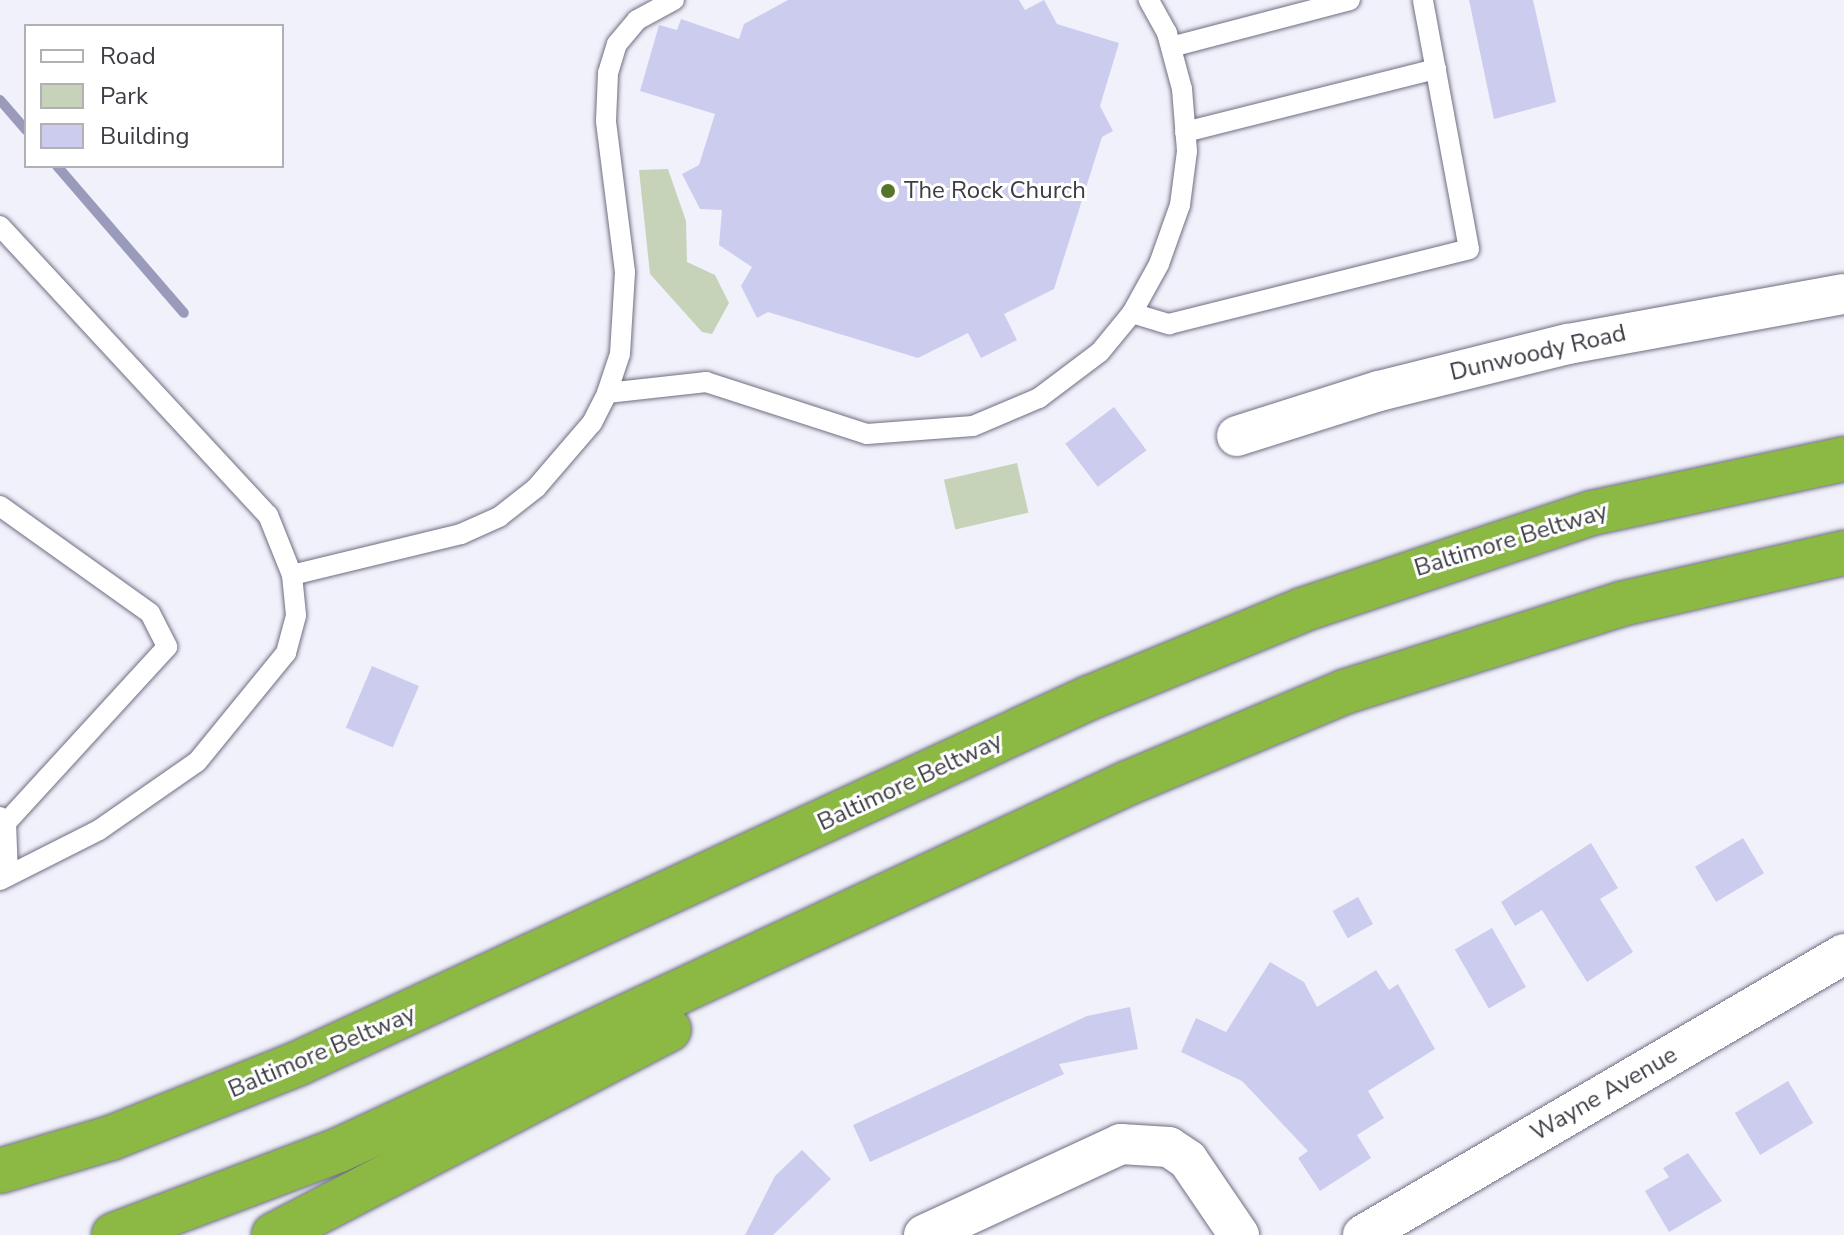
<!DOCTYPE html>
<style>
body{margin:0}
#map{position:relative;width:1844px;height:1235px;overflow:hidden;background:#f1f1fb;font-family:"Nunito Sans",sans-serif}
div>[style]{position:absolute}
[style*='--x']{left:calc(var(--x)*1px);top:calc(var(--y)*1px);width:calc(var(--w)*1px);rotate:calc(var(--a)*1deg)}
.green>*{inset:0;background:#c6d3b9;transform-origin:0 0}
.stream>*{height:10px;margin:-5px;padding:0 5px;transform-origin:5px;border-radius:5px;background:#9a9abb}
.building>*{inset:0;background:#ccccef;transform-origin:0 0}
.roads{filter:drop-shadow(0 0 2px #6e6e83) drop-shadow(0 0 2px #6e6e83)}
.lane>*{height:20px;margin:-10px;padding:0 10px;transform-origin:10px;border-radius:10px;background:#fff}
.street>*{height:40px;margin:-20px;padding:0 20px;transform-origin:20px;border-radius:20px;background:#fff}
.highway>*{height:44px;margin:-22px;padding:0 22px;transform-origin:22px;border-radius:22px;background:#8bb943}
.dots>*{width:22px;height:22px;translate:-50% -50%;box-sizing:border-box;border:4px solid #fff;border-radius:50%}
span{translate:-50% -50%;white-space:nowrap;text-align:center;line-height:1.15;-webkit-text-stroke:6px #fff;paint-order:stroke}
.poi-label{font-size:24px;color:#3c3c45}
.left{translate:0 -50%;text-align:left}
.street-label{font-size:24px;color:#3c3c45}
.legend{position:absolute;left:24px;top:24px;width:260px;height:144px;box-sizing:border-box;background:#fff;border:2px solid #b1b1b5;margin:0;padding:10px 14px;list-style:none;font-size:24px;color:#3c3c45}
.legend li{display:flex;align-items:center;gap:16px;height:40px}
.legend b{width:40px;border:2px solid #b1b1b5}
</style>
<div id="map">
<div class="green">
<i style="clip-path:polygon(668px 169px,686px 221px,687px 262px,715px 275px,729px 303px,712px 334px,702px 332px,650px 274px,639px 170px)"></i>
<i style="left:1017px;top:463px;width:51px;height:75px;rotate:77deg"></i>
</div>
<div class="stream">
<i style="--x:0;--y:100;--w:40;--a:49"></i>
<i style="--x:57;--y:166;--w:194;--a:49.2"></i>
</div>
<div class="building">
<i style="clip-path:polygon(788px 0,1019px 0,1025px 10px,1044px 0,1057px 24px,1119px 43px,1100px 106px,1113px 131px,1102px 137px,1054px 289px,1004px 314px,1017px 340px,981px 358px,968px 333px,918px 358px,768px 312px,757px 318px,741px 286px,752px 267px,719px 245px,722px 210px,700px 209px,682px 174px,699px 165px,715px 114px,640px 91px,659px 25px,677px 30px,681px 19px,739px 39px,744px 24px)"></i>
<i style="clip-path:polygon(1469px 0,1533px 0,1556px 102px,1494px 119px)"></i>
<i style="left:1114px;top:407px;width:54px;height:61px;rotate:53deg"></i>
<i style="left:372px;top:666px;width:51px;height:67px;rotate:23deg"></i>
<i style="left:1743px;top:838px;width:41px;height:56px;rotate:59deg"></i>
<i style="clip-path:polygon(1591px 843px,1618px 888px,1600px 899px,1633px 952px,1587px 982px,1542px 910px,1515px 926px,1501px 902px)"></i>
<i style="left:1358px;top:897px;width:31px;height:29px;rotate:61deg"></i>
<i style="left:1492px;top:928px;width:68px;height:43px;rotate:60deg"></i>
<i style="clip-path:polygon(1270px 962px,1304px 982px,1317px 1007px,1376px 970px,1389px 990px,1398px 984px,1435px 1049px,1368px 1091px,1384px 1118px,1357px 1135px,1371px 1158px,1320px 1191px,1298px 1158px,1308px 1151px,1242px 1081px,1181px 1052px,1196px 1018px,1226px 1032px)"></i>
<i style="clip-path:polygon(1130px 1007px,1138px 1049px,1059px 1064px,1064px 1074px,870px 1162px,853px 1125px,1087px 1016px)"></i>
<i style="left:1788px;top:1081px;width:49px;height:62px;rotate:59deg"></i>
<i style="clip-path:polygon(802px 1150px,831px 1179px,773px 1235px,745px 1235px,775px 1176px)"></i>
<i style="clip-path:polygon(1688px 1153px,1722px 1201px,1669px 1232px,1645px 1191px,1669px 1177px,1663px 1168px)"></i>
</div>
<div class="roads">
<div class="lane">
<i style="--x:1171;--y:47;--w:185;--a:-14.7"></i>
<i style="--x:1185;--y:132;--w:259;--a:-14.1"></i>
<i style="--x:0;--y:226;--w:394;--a:47.2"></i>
<i style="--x:268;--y:515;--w:65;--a:68.2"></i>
<i style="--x:292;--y:575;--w:174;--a:-13.6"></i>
<i style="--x:461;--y:534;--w:42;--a:-24.1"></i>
<i style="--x:499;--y:517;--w:47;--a:-38.1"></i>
<i style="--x:536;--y:488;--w:86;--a:-49.3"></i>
<i style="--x:592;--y:423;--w:34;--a:-63"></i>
<i style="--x:607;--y:393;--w:41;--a:-71.6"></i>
<i style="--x:620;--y:354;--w:82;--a:-86.5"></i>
<i style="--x:625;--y:272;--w:152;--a:-97.2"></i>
<i style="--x:606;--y:121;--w:48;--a:-87.6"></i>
<i style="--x:608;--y:73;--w:30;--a:-73"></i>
<i style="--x:617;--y:44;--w:31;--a:-50"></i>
<i style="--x:637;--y:20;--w:42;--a:-28.4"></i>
<i style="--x:1132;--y:313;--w:39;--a:17"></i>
<i style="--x:1169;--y:324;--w:309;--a:-14"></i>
<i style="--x:1469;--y:249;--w:253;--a:-100.5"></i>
<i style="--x:607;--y:393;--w:100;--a:-6.3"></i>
<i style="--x:706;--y:382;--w:169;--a:17.9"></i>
<i style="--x:867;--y:434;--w:106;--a:-4.3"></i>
<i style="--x:973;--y:426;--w:72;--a:-23"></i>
<i style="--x:1039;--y:398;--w:76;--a:-37"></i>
<i style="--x:1100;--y:352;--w:50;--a:-50.6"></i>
<i style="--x:1132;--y:313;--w:56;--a:-61.1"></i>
<i style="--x:1159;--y:264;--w:63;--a:-70.4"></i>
<i style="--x:1180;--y:205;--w:54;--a:-82.6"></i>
<i style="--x:1187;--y:151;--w:62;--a:-94.6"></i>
<i style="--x:1182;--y:89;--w:58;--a:-105"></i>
<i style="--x:1167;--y:33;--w:38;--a:-119"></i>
<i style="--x:0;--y:506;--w:184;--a:35.5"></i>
<i style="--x:150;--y:613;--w:38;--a:63"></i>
<i style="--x:167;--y:647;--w:239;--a:132.5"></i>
<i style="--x:0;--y:817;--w:8;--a:45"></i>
<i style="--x:6;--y:823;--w:53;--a:87.8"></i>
<i style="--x:0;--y:880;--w:111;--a:-26.8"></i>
<i style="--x:99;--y:830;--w:119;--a:-34.8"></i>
<i style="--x:197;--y:762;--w:141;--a:-50.8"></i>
<i style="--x:286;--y:653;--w:39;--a:-75"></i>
<i style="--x:296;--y:615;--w:40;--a:-95.7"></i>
</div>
<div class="street">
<i style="--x:1237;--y:436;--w:149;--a:-17.6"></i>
<i style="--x:1379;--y:391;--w:195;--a:-14"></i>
<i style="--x:1568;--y:344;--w:280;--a:-10.3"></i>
<i style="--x:924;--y:1235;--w:217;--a:-24.8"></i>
<i style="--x:1121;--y:1144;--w:48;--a:3.6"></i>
<i style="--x:1169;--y:1147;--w:23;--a:34"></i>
<i style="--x:1188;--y:1160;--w:91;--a:55.8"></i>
<i style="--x:1363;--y:1235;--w:557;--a:-30.29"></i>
</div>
<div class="highway">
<i style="--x:0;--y:1171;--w:116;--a:-16.6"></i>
<i style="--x:111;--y:1138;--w:202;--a:-21.7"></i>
<i style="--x:299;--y:1063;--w:870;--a:-24.8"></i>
<i style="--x:1089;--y:698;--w:230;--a:-22.4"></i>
<i style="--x:1302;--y:610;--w:306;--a:-18.5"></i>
<i style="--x:1592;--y:513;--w:258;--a:-12.1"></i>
<i style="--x:114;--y:1235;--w:241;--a:-20.7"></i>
<i style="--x:339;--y:1150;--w:870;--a:-24.95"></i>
<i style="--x:1128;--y:783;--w:234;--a:-22.8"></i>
<i style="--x:1344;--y:692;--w:291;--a:-17.6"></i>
<i style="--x:1621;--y:604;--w:229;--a:-12.9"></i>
<i style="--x:274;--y:1235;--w:445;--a:-27.5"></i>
</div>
</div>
<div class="dots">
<i style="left:888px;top:191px;background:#57752a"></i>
</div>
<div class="poi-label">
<span class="left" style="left:904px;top:191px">The Rock Church</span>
</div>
<div class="street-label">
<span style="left:1538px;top:353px;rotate:-13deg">Dunwoody Road</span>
<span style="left:1511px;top:540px;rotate:-17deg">Baltimore Beltway</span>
<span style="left:910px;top:782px;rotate:-25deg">Baltimore Beltway</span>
<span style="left:322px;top:1052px;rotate:-23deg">Baltimore Beltway</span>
<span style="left:1604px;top:1094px;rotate:-30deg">Wayne Avenue</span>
</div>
<ul class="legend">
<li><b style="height:10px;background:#fff"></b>Road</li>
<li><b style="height:22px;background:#c6d3b9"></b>Park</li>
<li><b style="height:22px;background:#ccccef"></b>Building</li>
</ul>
</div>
